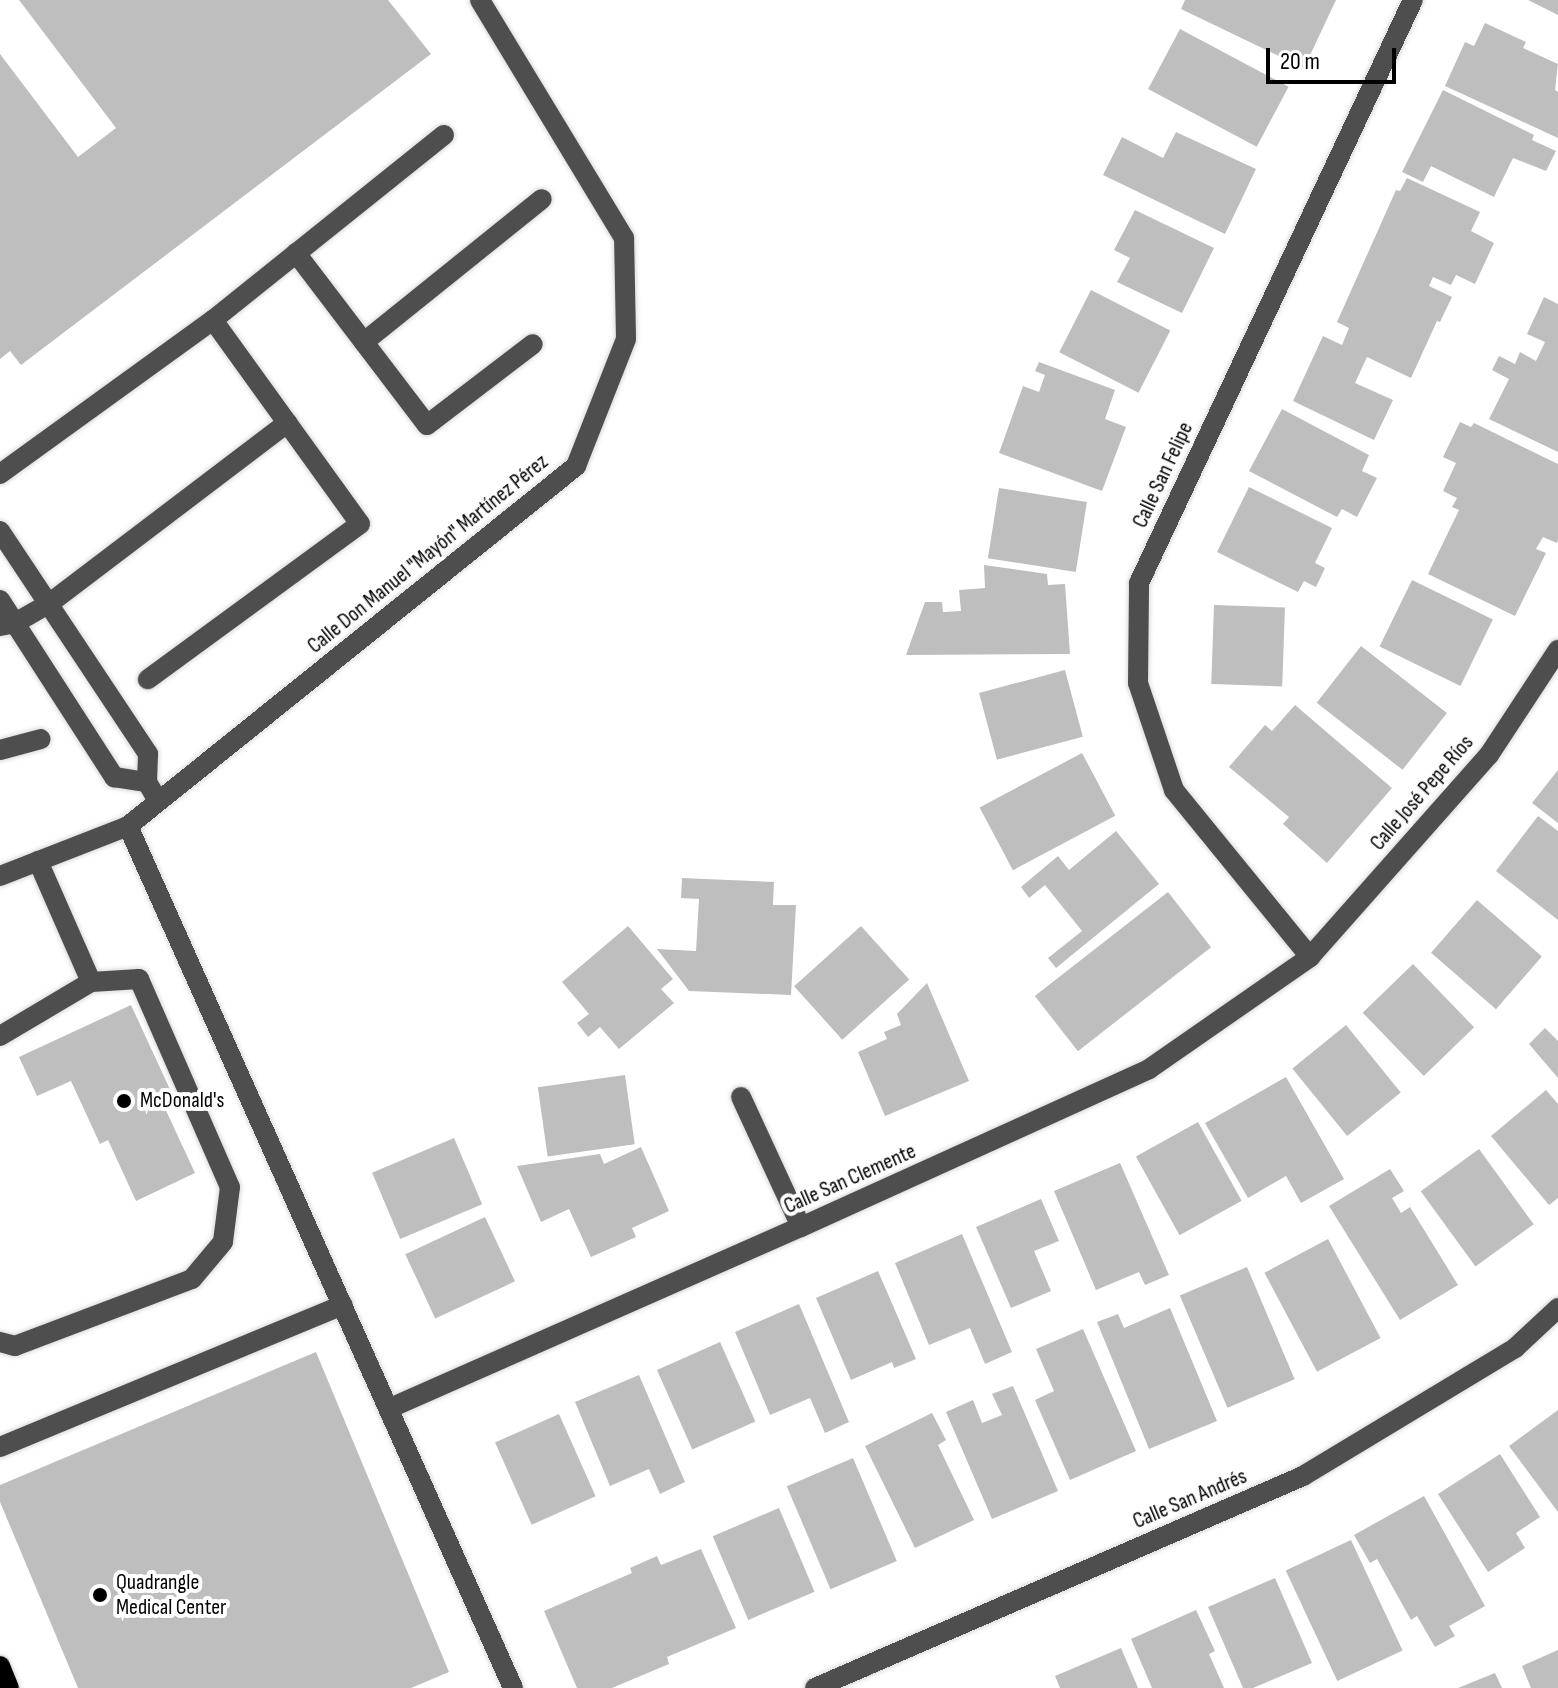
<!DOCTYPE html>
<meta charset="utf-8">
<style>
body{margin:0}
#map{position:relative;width:1558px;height:1688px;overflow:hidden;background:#fff;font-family:"Sofia Sans Condensed",sans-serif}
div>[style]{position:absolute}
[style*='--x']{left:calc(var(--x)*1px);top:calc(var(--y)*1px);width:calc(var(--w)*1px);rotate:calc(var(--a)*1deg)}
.building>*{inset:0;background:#bebebe;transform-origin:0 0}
.roads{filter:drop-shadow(0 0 2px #dbdbdb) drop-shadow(0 0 2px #dbdbdb)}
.minor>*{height:20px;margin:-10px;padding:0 10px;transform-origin:10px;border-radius:10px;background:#4e4e4e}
.major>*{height:20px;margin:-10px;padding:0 10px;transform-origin:10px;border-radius:10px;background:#000}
.dots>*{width:22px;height:22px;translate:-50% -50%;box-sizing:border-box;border:4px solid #fff;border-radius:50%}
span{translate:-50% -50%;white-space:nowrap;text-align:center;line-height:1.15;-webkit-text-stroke:8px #fff;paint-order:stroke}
.street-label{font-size:22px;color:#000}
.poi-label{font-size:22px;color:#000}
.left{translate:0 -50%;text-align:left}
.scale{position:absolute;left:1266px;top:48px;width:130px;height:36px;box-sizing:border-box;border:4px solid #000;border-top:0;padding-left:10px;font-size:24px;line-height:28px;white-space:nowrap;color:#000;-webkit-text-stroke:6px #fff;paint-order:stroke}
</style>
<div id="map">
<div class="building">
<i style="clip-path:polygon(19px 0,388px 0,431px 54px,21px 365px,10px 351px,0 359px,0 54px,78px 157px,116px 128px)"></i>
<i style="clip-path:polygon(1185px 0,1336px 0,1304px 68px,1181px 9px)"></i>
<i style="clip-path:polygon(1528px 0,1558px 0,1558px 15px)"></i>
<i style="clip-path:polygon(1485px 23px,1526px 42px,1523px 48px,1558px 64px,1555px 90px,1558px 92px,1558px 138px,1445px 86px,1465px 42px,1474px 46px)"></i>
<i style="left:1180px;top:29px;width:123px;height:68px;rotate:28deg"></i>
<i style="clip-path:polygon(1443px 90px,1534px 135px,1532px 140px,1556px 151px,1546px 171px,1513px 158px,1494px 197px,1431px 166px,1423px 182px,1402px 172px)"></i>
<i style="clip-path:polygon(1176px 132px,1256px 169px,1225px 234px,1103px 175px,1122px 137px,1163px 158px)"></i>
<i style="clip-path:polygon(1407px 178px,1480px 212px,1471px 231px,1494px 243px,1475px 284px,1456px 275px,1451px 285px,1433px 277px,1429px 286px,1452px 297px,1440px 322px,1437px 321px,1411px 378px,1367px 357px,1355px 383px,1393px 400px,1374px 440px,1293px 401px,1323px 336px,1342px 345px,1349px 328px,1337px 322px,1396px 190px,1400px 191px)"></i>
<i style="clip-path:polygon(1135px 210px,1214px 248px,1182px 313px,1117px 282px,1130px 258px,1114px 250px)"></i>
<i style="left:1091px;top:290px;width:89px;height:70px;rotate:27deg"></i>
<i style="clip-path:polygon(1544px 297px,1558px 304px,1558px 452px,1489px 419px,1509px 379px,1492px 370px,1499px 356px,1515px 364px,1520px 352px,1536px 361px,1545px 342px,1527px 334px)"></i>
<i style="clip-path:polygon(1039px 362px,1115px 390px,1105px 419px,1126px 427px,1102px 491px,999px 453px,1023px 386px,1039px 392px,1045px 375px,1035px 371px)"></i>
<i style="clip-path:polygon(1282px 409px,1369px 455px,1362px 471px,1377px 478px,1357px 517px,1342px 509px,1337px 517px,1249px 471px)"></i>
<i style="clip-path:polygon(1460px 422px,1471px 427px,1474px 423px,1558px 464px,1558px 540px,1557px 543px,1543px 537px,1536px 549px,1546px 553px,1515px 616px,1428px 574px,1459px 510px,1452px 507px,1457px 498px,1443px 491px,1456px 463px,1443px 457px)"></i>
<i style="clip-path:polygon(1249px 487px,1332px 528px,1315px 563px,1325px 568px,1316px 587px,1304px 581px,1298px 592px,1217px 552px)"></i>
<i style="left:999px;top:488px;width:89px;height:71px;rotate:9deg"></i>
<i style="clip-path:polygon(984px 565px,1047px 574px,1048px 585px,1065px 584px,1070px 654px,906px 655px,925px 602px,942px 602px,943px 612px,961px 611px,959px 590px,985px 588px)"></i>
<i style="left:1412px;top:580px;width:90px;height:74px;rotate:26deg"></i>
<i style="left:1214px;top:605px;width:71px;height:79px;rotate:2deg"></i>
<i style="left:1361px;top:646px;width:109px;height:72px;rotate:38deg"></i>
<i style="left:1065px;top:670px;width:69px;height:89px;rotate:75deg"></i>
<i style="clip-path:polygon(1295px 705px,1392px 788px,1327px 863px,1283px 824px,1289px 817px,1229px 767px,1265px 725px,1272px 731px)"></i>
<i style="left:1082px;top:753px;width:71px;height:116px;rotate:62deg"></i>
<i style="clip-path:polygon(1558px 770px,1558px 823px,1532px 803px)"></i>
<i style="clip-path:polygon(1538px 816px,1558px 831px,1558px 920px,1496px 871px)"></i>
<i style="clip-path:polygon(1116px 831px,1159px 884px,1056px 968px,1048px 958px,1082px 931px,1045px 885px,1029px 898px,1021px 887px,1058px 856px,1069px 870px)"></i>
<i style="clip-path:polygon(682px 878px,774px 882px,773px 905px,796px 905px,791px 995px,689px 991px,657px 949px,696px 951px,699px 899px,681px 898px)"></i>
<i style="left:1168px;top:892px;width:70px;height:169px;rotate:52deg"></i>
<i style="left:1477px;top:900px;width:86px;height:70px;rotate:41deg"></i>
<i style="clip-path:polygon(628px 926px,673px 979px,661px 989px,674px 1003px,619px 1049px,600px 1027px,588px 1037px,577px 1023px,589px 1014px,562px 982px)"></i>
<i style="left:861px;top:926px;width:72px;height:90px;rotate:48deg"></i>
<i style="left:1413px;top:964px;width:88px;height:70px;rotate:46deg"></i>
<i style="clip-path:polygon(927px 983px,969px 1081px,885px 1116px,858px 1052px,887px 1039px,884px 1032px,901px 1025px,897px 1014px)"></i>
<i style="clip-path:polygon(131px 1005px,174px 1098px,163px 1104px,195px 1173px,136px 1201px,108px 1140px,100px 1144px,71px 1081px,37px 1096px,19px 1057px)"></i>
<i style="left:1346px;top:1025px;width:87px;height:69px;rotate:51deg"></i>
<i style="clip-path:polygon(1545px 1028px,1558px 1041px,1558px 1078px,1529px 1044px)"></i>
<i style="left:625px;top:1075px;width:70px;height:88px;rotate:82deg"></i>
<i style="clip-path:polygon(1286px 1077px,1344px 1179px,1301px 1203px,1286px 1176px,1248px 1198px,1205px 1123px)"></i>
<i style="clip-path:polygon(1546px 1090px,1558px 1104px,1558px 1198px,1549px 1205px,1491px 1136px)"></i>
<i style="left:1198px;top:1122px;width:90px;height:71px;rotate:61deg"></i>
<i style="left:454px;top:1138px;width:72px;height:89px;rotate:67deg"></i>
<i style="clip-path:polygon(641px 1147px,669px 1211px,632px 1228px,636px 1237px,591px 1257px,569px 1209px,541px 1222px,517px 1166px,600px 1154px,604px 1164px)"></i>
<i style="left:1479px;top:1149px;width:93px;height:72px;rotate:54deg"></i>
<i style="clip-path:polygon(1120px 1163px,1169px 1275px,1145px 1285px,1139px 1272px,1096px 1290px,1054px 1191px)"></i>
<i style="clip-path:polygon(1390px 1169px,1404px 1191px,1392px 1198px,1401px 1213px,1410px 1207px,1458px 1285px,1400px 1320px,1329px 1206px)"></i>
<i style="clip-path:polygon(1041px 1199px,1059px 1241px,1034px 1251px,1051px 1291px,1011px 1308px,976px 1227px)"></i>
<i style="left:485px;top:1217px;width:71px;height:88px;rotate:65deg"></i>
<i style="clip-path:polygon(962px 1234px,1012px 1352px,985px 1364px,970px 1328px,929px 1345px,895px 1263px)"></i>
<i style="left:1328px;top:1239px;width:112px;height:72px;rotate:62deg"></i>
<i style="left:1247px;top:1267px;width:122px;height:73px;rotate:67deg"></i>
<i style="clip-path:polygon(878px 1271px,916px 1359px,894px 1368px,892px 1362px,851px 1380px,816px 1298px)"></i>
<i style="clip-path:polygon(799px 1304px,849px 1422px,825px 1433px,810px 1398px,770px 1415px,735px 1332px)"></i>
<i style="clip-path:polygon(1170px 1308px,1217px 1421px,1149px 1449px,1097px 1322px,1118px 1314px,1124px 1328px)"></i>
<i style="clip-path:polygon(1083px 1329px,1136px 1451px,1070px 1480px,1035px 1400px,1054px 1391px,1036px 1349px)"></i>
<i style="left:720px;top:1342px;width:87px;height:69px;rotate:66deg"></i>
<i style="clip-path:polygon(316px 1352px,449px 1672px,411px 1688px,78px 1688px,0 1502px,0 1485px)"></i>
<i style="clip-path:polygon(639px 1375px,685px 1482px,660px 1494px,649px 1469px,610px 1486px,575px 1402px)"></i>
<i style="clip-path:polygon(1013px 1386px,1058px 1491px,992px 1519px,946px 1412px,973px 1400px,982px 1423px,1002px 1415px,992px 1394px)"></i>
<i style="clip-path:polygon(1558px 1410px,1558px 1512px,1509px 1446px)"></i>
<i style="clip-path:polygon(932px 1413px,946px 1440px,938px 1445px,974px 1520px,915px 1548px,865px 1446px)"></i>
<i style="left:559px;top:1414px;width:90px;height:70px;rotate:66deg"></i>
<i style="clip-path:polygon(1500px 1454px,1540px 1517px,1516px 1533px,1525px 1548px,1488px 1572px,1438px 1494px)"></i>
<i style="left:853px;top:1458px;width:112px;height:72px;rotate:67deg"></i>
<i style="clip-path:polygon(1424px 1496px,1485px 1606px,1449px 1626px,1455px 1636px,1435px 1647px,1417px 1616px,1411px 1620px,1377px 1559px,1370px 1563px,1354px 1535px)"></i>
<i style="left:779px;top:1508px;width:91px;height:72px;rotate:67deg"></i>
<i style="left:1351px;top:1540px;width:122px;height:72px;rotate:65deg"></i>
<i style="clip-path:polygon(701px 1549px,736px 1628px,667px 1657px,669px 1664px,612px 1688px,577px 1688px,544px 1611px,632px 1573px,630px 1568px,657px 1556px,661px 1565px)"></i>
<i style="clip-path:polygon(1275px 1578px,1312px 1663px,1253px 1688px,1243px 1688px,1208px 1607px)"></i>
<i style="clip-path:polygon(1196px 1610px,1215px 1651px,1209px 1654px,1224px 1688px,1152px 1688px,1131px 1639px)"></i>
<i style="clip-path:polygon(1121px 1648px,1138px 1688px,1060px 1688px,1055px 1676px)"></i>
<i style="clip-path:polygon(1558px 1650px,1558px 1688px,1531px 1688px,1522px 1666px)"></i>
<i style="clip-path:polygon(1495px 1673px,1502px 1688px,1458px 1688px)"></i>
</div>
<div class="roads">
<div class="minor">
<i style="--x:296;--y:253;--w:216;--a:52.7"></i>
<i style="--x:427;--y:425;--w:133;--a:-37.4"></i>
<i style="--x:213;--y:320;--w:296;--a:-38.7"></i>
<i style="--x:364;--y:342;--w:228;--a:-38.8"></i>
<i style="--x:0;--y:474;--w:263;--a:-35.9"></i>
<i style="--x:213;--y:320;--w:251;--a:54.2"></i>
<i style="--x:360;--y:524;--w:263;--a:143.8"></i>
<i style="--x:0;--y:531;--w:268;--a:56.4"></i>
<i style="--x:148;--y:754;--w:28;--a:92"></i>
<i style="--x:147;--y:782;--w:22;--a:60"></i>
<i style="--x:0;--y:600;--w:211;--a:57.2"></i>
<i style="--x:114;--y:777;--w:33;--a:9"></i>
<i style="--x:0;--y:626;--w:15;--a:-11"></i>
<i style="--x:15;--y:623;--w:40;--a:-29.7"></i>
<i style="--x:50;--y:603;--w:298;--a:-37.2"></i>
<i style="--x:0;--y:750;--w:42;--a:-15"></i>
<i style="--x:128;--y:826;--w:944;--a:65.93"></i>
<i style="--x:38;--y:861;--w:132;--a:66.3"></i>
<i style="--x:0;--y:876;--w:137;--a:-21.3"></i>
<i style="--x:128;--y:826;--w:575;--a:-38.78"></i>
<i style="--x:576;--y:466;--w:136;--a:-68.5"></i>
<i style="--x:626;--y:339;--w:101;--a:-91.1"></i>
<i style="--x:624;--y:238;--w:278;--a:-121.2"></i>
<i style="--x:1310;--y:957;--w:215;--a:-129.2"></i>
<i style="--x:1174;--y:790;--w:113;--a:-108.6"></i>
<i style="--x:1138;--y:683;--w:100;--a:-89.4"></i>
<i style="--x:1139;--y:583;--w:644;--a:-64.83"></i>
<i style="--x:0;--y:1036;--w:106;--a:-30.7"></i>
<i style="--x:91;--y:982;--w:48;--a:-3.6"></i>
<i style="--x:139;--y:979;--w:227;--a:66.4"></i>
<i style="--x:230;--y:1187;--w:55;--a:97.3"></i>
<i style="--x:223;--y:1242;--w:48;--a:130"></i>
<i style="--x:192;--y:1279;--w:189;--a:159.3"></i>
<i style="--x:15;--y:1346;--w:16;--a:-165"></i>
<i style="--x:741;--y:1097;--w:143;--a:65.2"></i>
<i style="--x:390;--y:1408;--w:449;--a:-23.8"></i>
<i style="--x:801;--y:1227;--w:382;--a:-24.4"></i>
<i style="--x:1149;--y:1069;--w:196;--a:-34.8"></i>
<i style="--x:1310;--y:957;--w:270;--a:-48.5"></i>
<i style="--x:1489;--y:755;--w:126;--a:-56.7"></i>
<i style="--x:0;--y:1447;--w:371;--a:-22.5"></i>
<i style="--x:815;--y:1688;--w:532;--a:-23.48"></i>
<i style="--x:1303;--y:1476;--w:248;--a:-31.1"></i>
<i style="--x:1515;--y:1348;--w:59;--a:-42.9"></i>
</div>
<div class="major">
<i style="--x:0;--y:1666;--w:24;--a:68"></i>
</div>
</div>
<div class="dots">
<i style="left:124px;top:1101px;background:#000"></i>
<i style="left:100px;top:1595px;background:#000"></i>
</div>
<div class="street-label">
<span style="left:1163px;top:475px;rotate:-65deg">Calle San Felipe</span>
<span style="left:428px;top:554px;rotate:-39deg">Calle Don Manuel "Mayón" Martínez Pérez</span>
<span style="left:1422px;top:793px;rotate:-49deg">Calle José Pepe Ríos</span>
<span style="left:850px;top:1179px;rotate:-24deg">Calle San Clemente</span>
<span style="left:1190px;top:1499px;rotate:-23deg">Calle San Andrés</span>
</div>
<div class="poi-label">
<span class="left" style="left:140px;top:1101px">McDonald's</span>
<span class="left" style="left:116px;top:1595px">Quadrangle<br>Medical Center</span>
</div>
<div class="scale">20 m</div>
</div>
